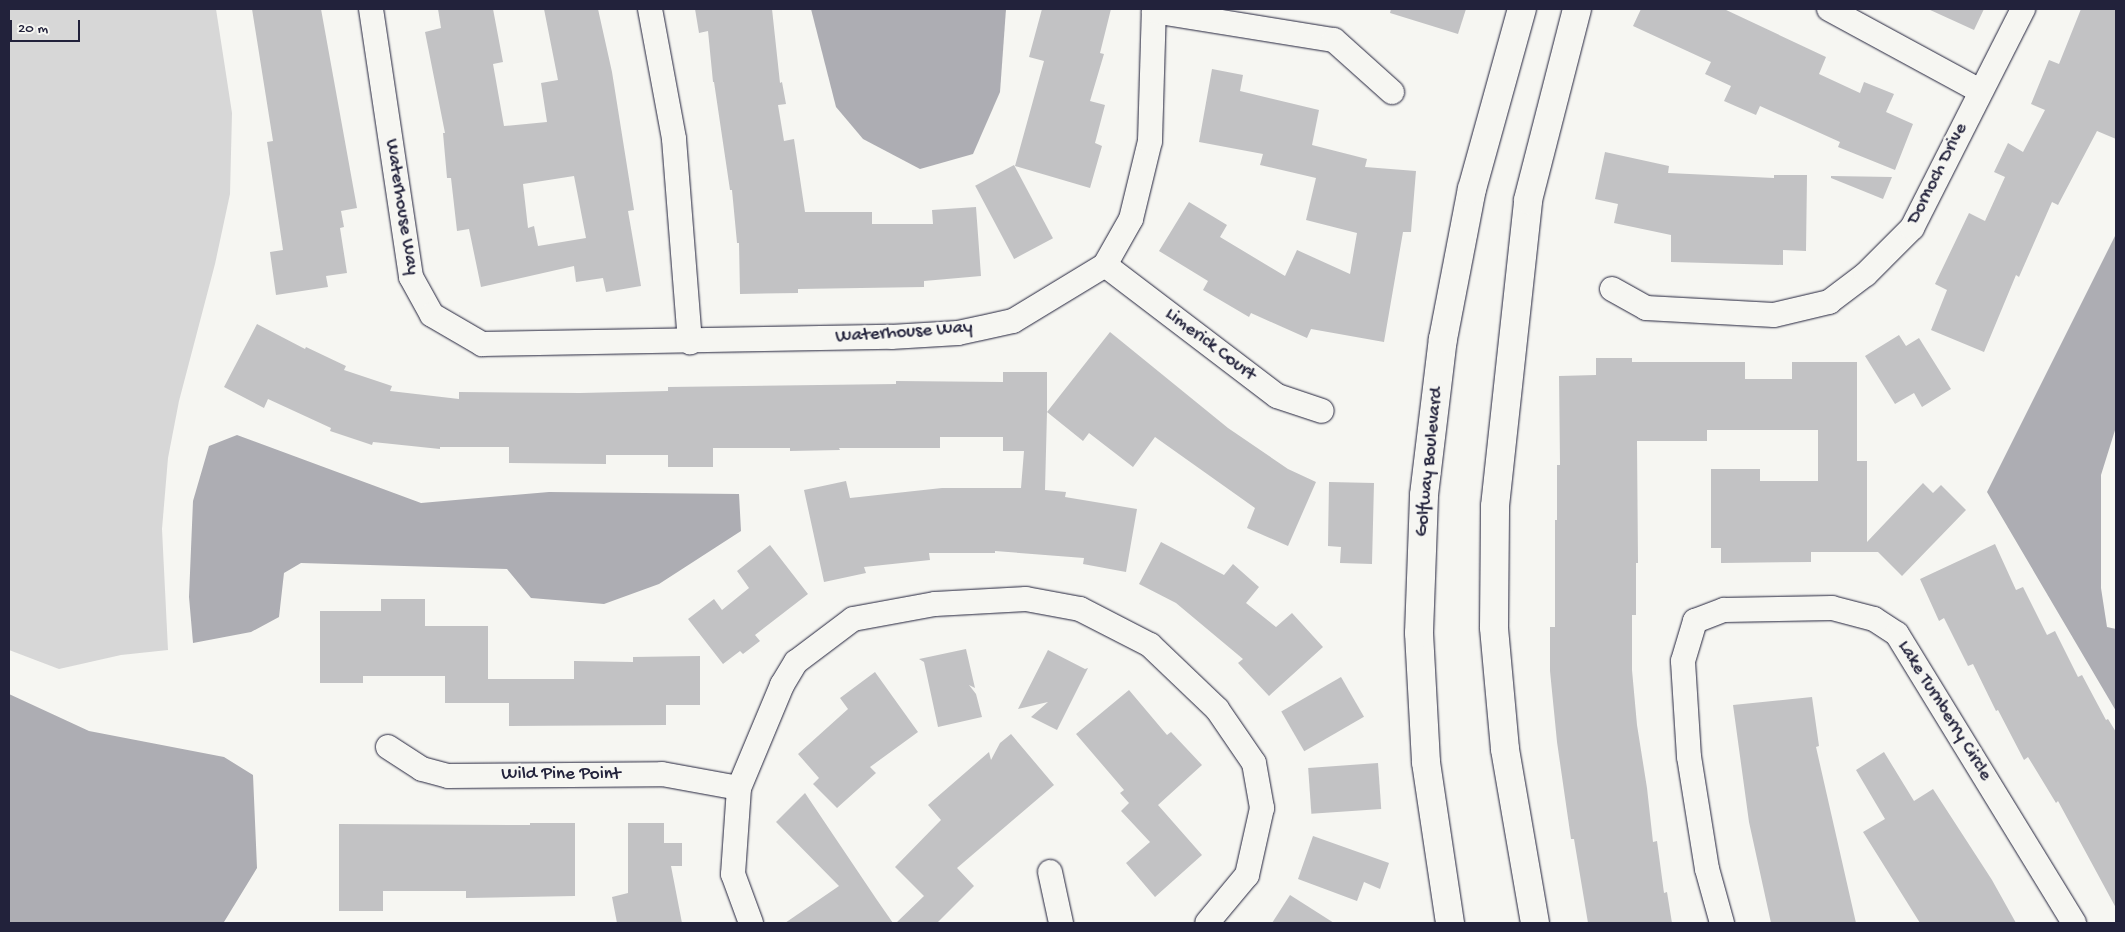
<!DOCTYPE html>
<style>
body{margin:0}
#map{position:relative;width:2125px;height:932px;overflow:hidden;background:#f6f6f2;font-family:"Gochi Hand",sans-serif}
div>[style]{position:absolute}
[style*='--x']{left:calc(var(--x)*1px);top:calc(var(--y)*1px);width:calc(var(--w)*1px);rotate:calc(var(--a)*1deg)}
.green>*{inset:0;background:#d7d7d7}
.water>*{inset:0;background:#adadb3}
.building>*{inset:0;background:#c2c2c4;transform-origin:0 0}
.roads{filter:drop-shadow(0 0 1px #22223b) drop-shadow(0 0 1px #22223b)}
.street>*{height:24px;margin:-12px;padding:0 12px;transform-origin:12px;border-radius:12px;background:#f6f6f2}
.secondary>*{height:28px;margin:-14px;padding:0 14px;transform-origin:14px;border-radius:14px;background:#f6f6f2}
span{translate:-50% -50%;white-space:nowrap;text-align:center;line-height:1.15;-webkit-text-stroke:5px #f6f6f2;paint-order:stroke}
.street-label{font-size:19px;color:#22223b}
.frame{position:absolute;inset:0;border:10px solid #22223b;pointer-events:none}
.scale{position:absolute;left:10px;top:20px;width:70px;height:22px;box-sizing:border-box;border:2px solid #22223b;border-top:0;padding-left:6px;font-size:15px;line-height:18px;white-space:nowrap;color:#22223b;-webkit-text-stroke:4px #f6f6f2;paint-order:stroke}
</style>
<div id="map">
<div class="green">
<i style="clip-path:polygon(9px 9px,216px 9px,232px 113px,230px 194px,215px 264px,179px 401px,168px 458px,162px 529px,168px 650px,121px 655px,59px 669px,9px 650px)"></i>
</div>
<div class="water">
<i style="clip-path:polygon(811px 9px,1006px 9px,1000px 92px,973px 154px,920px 169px,863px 139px,836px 107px)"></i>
<i style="clip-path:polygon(2116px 234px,2116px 427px,2101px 475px,2101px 588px,2107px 627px,2116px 629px,2116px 711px,1987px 492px)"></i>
<i style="clip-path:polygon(237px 435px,421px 503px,549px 492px,739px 494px,741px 531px,659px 584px,604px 604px,531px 598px,507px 569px,301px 563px,284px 573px,279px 617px,251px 632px,193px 643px,189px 597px,193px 501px,209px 446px)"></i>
<i style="clip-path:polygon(9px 694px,89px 731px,224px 757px,253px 775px,257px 868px,224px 922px,9px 923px)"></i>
</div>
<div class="building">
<i style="clip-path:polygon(252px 9px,321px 9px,357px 208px,341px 211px,344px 227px,340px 228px,347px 273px,326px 276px,328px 287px,276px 295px,270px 252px,283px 250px,267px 142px,273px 141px)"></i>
<i style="clip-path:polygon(evenodd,438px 9px,493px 9px,503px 62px,493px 64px,504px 126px,547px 122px,541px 83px,558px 80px,544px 9px,598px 9px,612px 72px,634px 210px,628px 211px,641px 286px,606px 292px,603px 278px,576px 282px,574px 266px,481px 287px,469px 229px,457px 231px,451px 178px,447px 178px,443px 133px,445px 133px,425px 32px,441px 28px,438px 9px,574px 176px,586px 238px,538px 246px,534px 226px,528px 228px,523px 184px,574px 176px)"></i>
<i style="clip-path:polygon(695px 9px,772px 9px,780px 83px,782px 82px,786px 104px,778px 105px,784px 141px,794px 139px,805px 212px,872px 212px,872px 224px,933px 224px,932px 210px,976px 207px,981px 276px,924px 281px,924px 287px,798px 289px,798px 293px,740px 294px,739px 243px,737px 243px,732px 190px,730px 190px,714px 82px,713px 82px,708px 31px,699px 33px)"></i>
<i style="clip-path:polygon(1042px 9px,1111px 9px,1100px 53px,1104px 54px,1090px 101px,1105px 105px,1095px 143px,1102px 146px,1090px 188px,1015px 166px,1044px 61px,1029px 57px)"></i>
<i style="clip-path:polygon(1391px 9px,1466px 9px,1458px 34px,1390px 13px)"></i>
<i style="clip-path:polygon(1641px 9px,1724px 9px,1826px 57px,1819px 74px,1860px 93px,1864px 82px,1894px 94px,1886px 112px,1913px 124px,1895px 170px,1838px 147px,1840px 142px,1760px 106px,1756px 115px,1724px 101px,1731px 86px,1705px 74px,1711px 62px,1633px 26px)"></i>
<i style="clip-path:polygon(1928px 9px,1984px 9px,1974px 30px)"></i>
<i style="clip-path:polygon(2081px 9px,2116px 9px,2116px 139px,2097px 131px,2058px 205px,2052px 202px,2019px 277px,2016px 275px,1984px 352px,1931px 330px,1947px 290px,1935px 284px,1969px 213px,1985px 221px,2005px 177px,1994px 172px,2008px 143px,2023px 152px,2045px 110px,2031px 104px,2049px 60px,2059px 64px)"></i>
<i style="clip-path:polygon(1212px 69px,1243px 75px,1240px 91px,1319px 110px,1312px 145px,1367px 159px,1365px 167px,1416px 171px,1411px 232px,1403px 232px,1384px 342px,1311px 329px,1307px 338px,1251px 313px,1249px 317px,1203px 290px,1208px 281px,1159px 251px,1189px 202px,1227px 225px,1220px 237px,1285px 276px,1297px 250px,1350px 274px,1357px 233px,1306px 220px,1316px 178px,1260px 165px,1263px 154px,1199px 142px)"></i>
<i style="clip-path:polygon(1605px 152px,1669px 166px,1668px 173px,1774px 178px,1774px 175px,1807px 175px,1806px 251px,1783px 250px,1783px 265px,1671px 262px,1671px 235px,1614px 223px,1618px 204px,1595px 199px)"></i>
<i style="left:1014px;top:165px;width:83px;height:44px;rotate:62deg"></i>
<i style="clip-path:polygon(1831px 176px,1892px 177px,1883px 199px,1831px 178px)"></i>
<i style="clip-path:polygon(257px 324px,305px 349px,306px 347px,346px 366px,344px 370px,392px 386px,390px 391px,459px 399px,459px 392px,580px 393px,668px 391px,668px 387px,896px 384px,896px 381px,1003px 382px,1003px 372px,1047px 372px,1047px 412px,1110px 332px,1228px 428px,1288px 469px,1316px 482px,1288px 546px,1247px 528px,1255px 508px,1155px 437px,1133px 467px,1089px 433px,1083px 441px,1047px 412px,1045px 490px,1066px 492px,1065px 497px,1137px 509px,1126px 572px,1083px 564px,1084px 558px,995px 551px,995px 553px,929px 553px,930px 560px,864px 567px,866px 573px,824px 582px,804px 490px,846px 481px,850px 498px,942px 488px,1021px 488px,1024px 451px,1003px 451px,1003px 437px,940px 437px,940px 448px,839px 448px,840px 450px,790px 451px,790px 448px,713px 448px,713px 467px,668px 467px,668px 455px,606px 455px,606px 464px,509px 463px,509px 447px,440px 447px,440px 449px,373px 442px,372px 445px,330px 431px,331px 428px,268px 399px,264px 408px,224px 387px)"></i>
<i style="clip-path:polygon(1899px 335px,1906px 346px,1919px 338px,1951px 389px,1922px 407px,1914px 393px,1895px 404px,1865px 356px)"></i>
<i style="clip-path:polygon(1596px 358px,1632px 358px,1632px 362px,1745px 362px,1745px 379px,1792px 379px,1792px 362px,1857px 362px,1857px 461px,1867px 461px,1867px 542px,1923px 483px,1933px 493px,1941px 485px,1966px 510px,1902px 576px,1878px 552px,1811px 552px,1811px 562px,1721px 563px,1721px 548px,1711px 548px,1711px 469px,1760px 469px,1760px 481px,1818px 481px,1818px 430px,1707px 430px,1707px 441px,1637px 441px,1638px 563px,1636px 563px,1636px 615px,1632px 615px,1632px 670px,1637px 725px,1647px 788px,1653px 842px,1657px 841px,1664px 893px,1667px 892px,1672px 923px,1588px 923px,1574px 839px,1571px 839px,1557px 742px,1550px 671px,1550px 627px,1555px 627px,1555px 520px,1557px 520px,1557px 465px,1560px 465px,1559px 376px,1596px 375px)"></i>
<i style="clip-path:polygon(1329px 482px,1374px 483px,1372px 564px,1340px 563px,1341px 547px,1328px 546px)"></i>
<i style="clip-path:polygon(1161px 542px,1224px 575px,1233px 564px,1259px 587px,1246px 603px,1276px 627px,1292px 613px,1323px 647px,1269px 696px,1238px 663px,1243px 659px,1176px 603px,1139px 584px)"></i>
<i style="clip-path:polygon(1995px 544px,2016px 590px,2023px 587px,2047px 635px,2055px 631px,2078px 677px,2082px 675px,2106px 720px,2108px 719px,2116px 732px,2116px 908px,2058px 801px,2056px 803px,2028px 757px,2024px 760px,1998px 710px,1996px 711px,1973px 664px,1968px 666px,1944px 618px,1939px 621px,1920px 579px)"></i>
<i style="clip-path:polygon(770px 545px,808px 594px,755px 635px,760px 641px,743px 654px,740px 651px,723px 664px,688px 619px,714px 599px,722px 610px,749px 588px,737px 571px)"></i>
<i style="clip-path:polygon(381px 599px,425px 599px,425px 626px,488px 626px,488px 679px,574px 679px,574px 661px,633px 662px,633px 657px,700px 656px,700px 705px,666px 705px,666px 725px,509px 726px,509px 703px,445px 703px,445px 676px,363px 676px,363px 683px,320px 683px,320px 611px,381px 611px)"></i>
<i style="clip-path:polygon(966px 649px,975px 688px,969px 685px,976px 694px,982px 717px,938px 727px,924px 662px,919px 659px)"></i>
<i style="clip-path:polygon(1048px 650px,1085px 669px,1088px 668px,1057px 730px,1031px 717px,1048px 702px,1018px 709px)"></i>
<i style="clip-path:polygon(875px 672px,918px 732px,870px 767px,876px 773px,837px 808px,813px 784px,819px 778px,798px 754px,848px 709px,840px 698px)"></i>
<i style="left:1341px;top:677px;width:46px;height:69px;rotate:60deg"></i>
<i style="clip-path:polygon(1129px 690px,1167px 735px,1171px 732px,1202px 765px,1158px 805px,1202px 855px,1155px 897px,1126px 863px,1150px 842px,1121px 811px,1129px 803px,1120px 793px,1124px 790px,1076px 734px)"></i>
<i style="clip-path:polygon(1812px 697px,1819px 746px,1816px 747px,1856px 923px,1771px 923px,1749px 822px,1733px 705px)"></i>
<i style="clip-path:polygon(1011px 734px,1054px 785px,957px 868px,974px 886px,937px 923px,896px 923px,924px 896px,895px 867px,941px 820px,928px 805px,989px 752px,991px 760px,1000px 743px)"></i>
<i style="clip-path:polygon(1884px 752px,1914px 801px,1933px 789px,1992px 880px,2016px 923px,1920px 923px,1863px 832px,1885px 819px,1856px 770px)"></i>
<i style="left:1378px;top:763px;width:46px;height:70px;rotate:86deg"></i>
<i style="clip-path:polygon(805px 793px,877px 900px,893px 923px,785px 923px,839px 886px,776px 822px)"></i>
<i style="clip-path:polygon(530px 823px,575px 823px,575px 896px,466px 898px,466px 891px,383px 891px,383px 911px,339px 911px,339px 824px,530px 825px)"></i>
<i style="clip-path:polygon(628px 823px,664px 823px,664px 843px,682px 843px,682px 866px,671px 866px,682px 923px,617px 923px,612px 897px,628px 893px)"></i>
<i style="clip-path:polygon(1313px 836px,1389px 863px,1380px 889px,1364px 882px,1357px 901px,1298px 879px)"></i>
<i style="clip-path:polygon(1290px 895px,1334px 923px,1272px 923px)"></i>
</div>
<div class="roads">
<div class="street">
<i style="--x:371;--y:9;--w:271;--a:81.5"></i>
<i style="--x:411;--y:277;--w:43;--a:61.1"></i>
<i style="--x:432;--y:315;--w:58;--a:30.1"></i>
<i style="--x:482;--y:344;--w:409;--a:-1"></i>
<i style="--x:891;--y:337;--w:67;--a:-3.4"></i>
<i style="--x:958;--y:333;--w:56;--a:-12.3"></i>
<i style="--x:1013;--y:321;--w:108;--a:-31.3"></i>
<i style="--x:1105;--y:265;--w:53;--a:-60.5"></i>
<i style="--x:1131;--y:219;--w:80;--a:-76.3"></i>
<i style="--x:1150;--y:141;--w:132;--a:-88.3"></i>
<i style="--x:650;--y:9;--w:132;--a:79.5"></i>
<i style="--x:674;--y:139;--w:204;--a:85.5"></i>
<i style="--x:1829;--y:9;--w:172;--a:28.5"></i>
<i style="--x:1154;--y:11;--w:182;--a:9.2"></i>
<i style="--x:1334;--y:40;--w:78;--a:41.9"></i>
<i style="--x:1105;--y:265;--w:216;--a:37.3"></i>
<i style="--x:1277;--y:396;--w:47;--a:18.4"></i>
<i style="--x:1612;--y:289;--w:39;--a:29"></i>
<i style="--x:1646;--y:308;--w:128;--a:3.1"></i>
<i style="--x:1774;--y:315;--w:57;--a:-13.3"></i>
<i style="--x:1829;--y:302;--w:46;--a:-37.1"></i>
<i style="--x:1866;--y:274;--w:65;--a:-45"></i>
<i style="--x:1912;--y:228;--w:246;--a:-63.1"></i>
<i style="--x:388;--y:747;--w:40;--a:32.9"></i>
<i style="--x:422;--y:769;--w:27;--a:15"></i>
<i style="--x:448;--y:776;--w:214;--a:-0.5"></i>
<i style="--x:662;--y:774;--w:78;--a:10.3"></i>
<i style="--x:1050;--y:872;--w:52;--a:77.8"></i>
<i style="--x:751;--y:923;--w:52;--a:-110.2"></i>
<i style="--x:733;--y:874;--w:86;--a:-86"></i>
<i style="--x:739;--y:788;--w:112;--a:-67.3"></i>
<i style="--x:782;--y:685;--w:27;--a:-59"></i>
<i style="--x:796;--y:662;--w:71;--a:-37"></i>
<i style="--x:853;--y:619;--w:83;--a:-10.4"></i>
<i style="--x:935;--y:604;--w:91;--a:-3.1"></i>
<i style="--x:1026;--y:599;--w:55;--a:10.5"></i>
<i style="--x:1080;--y:609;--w:79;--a:27.2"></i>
<i style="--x:1150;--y:645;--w:93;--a:43.7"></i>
<i style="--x:1217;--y:709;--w:65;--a:55.6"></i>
<i style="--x:1254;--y:763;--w:46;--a:79.9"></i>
<i style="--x:1262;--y:808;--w:69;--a:102.6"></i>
<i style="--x:1247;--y:875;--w:62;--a:129.8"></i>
<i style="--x:1722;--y:923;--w:56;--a:-105.5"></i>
<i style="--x:1707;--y:869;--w:113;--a:-99.1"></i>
<i style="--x:1689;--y:757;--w:96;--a:-93.6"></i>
<i style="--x:1683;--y:661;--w:42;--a:-73.3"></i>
<i style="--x:1695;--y:621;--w:31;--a:-21"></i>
<i style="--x:1724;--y:610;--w:108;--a:-1.1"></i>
<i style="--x:1832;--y:608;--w:43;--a:14.7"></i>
<i style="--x:1874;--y:619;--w:27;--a:33"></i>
<i style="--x:1897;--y:634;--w:339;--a:58.5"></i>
</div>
<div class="secondary">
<i style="--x:1450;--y:923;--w:163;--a:-98.5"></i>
<i style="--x:1426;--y:762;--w:129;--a:-93.1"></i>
<i style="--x:1419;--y:633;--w:138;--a:-87.9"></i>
<i style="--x:1424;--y:495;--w:157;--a:-83.1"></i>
<i style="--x:1443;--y:339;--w:153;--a:-79.1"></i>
<i style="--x:1472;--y:189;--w:187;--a:-74.5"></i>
<i style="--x:1535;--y:923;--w:177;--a:-99.8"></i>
<i style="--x:1505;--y:749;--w:122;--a:-95.2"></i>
<i style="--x:1494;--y:627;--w:121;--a:-89.5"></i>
<i style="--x:1495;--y:506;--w:308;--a:-83.8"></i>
<i style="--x:1528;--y:200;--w:197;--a:-75.6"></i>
</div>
</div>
<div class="street-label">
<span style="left:1938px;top:174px;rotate:-63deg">Dornoch Drive</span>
<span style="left:401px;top:207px;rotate:81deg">Waterhouse Way</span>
<span style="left:904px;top:333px;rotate:-4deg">Waterhouse Way</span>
<span style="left:1210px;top:345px;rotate:37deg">Limerick Court</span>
<span style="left:1430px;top:462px;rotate:-84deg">Golfway Boulevard</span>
<span style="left:1944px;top:711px;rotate:58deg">Lake Turnberry Circle</span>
<span style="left:561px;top:775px">Wild Pine Point</span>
</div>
<div class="frame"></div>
<div class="scale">20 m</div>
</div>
